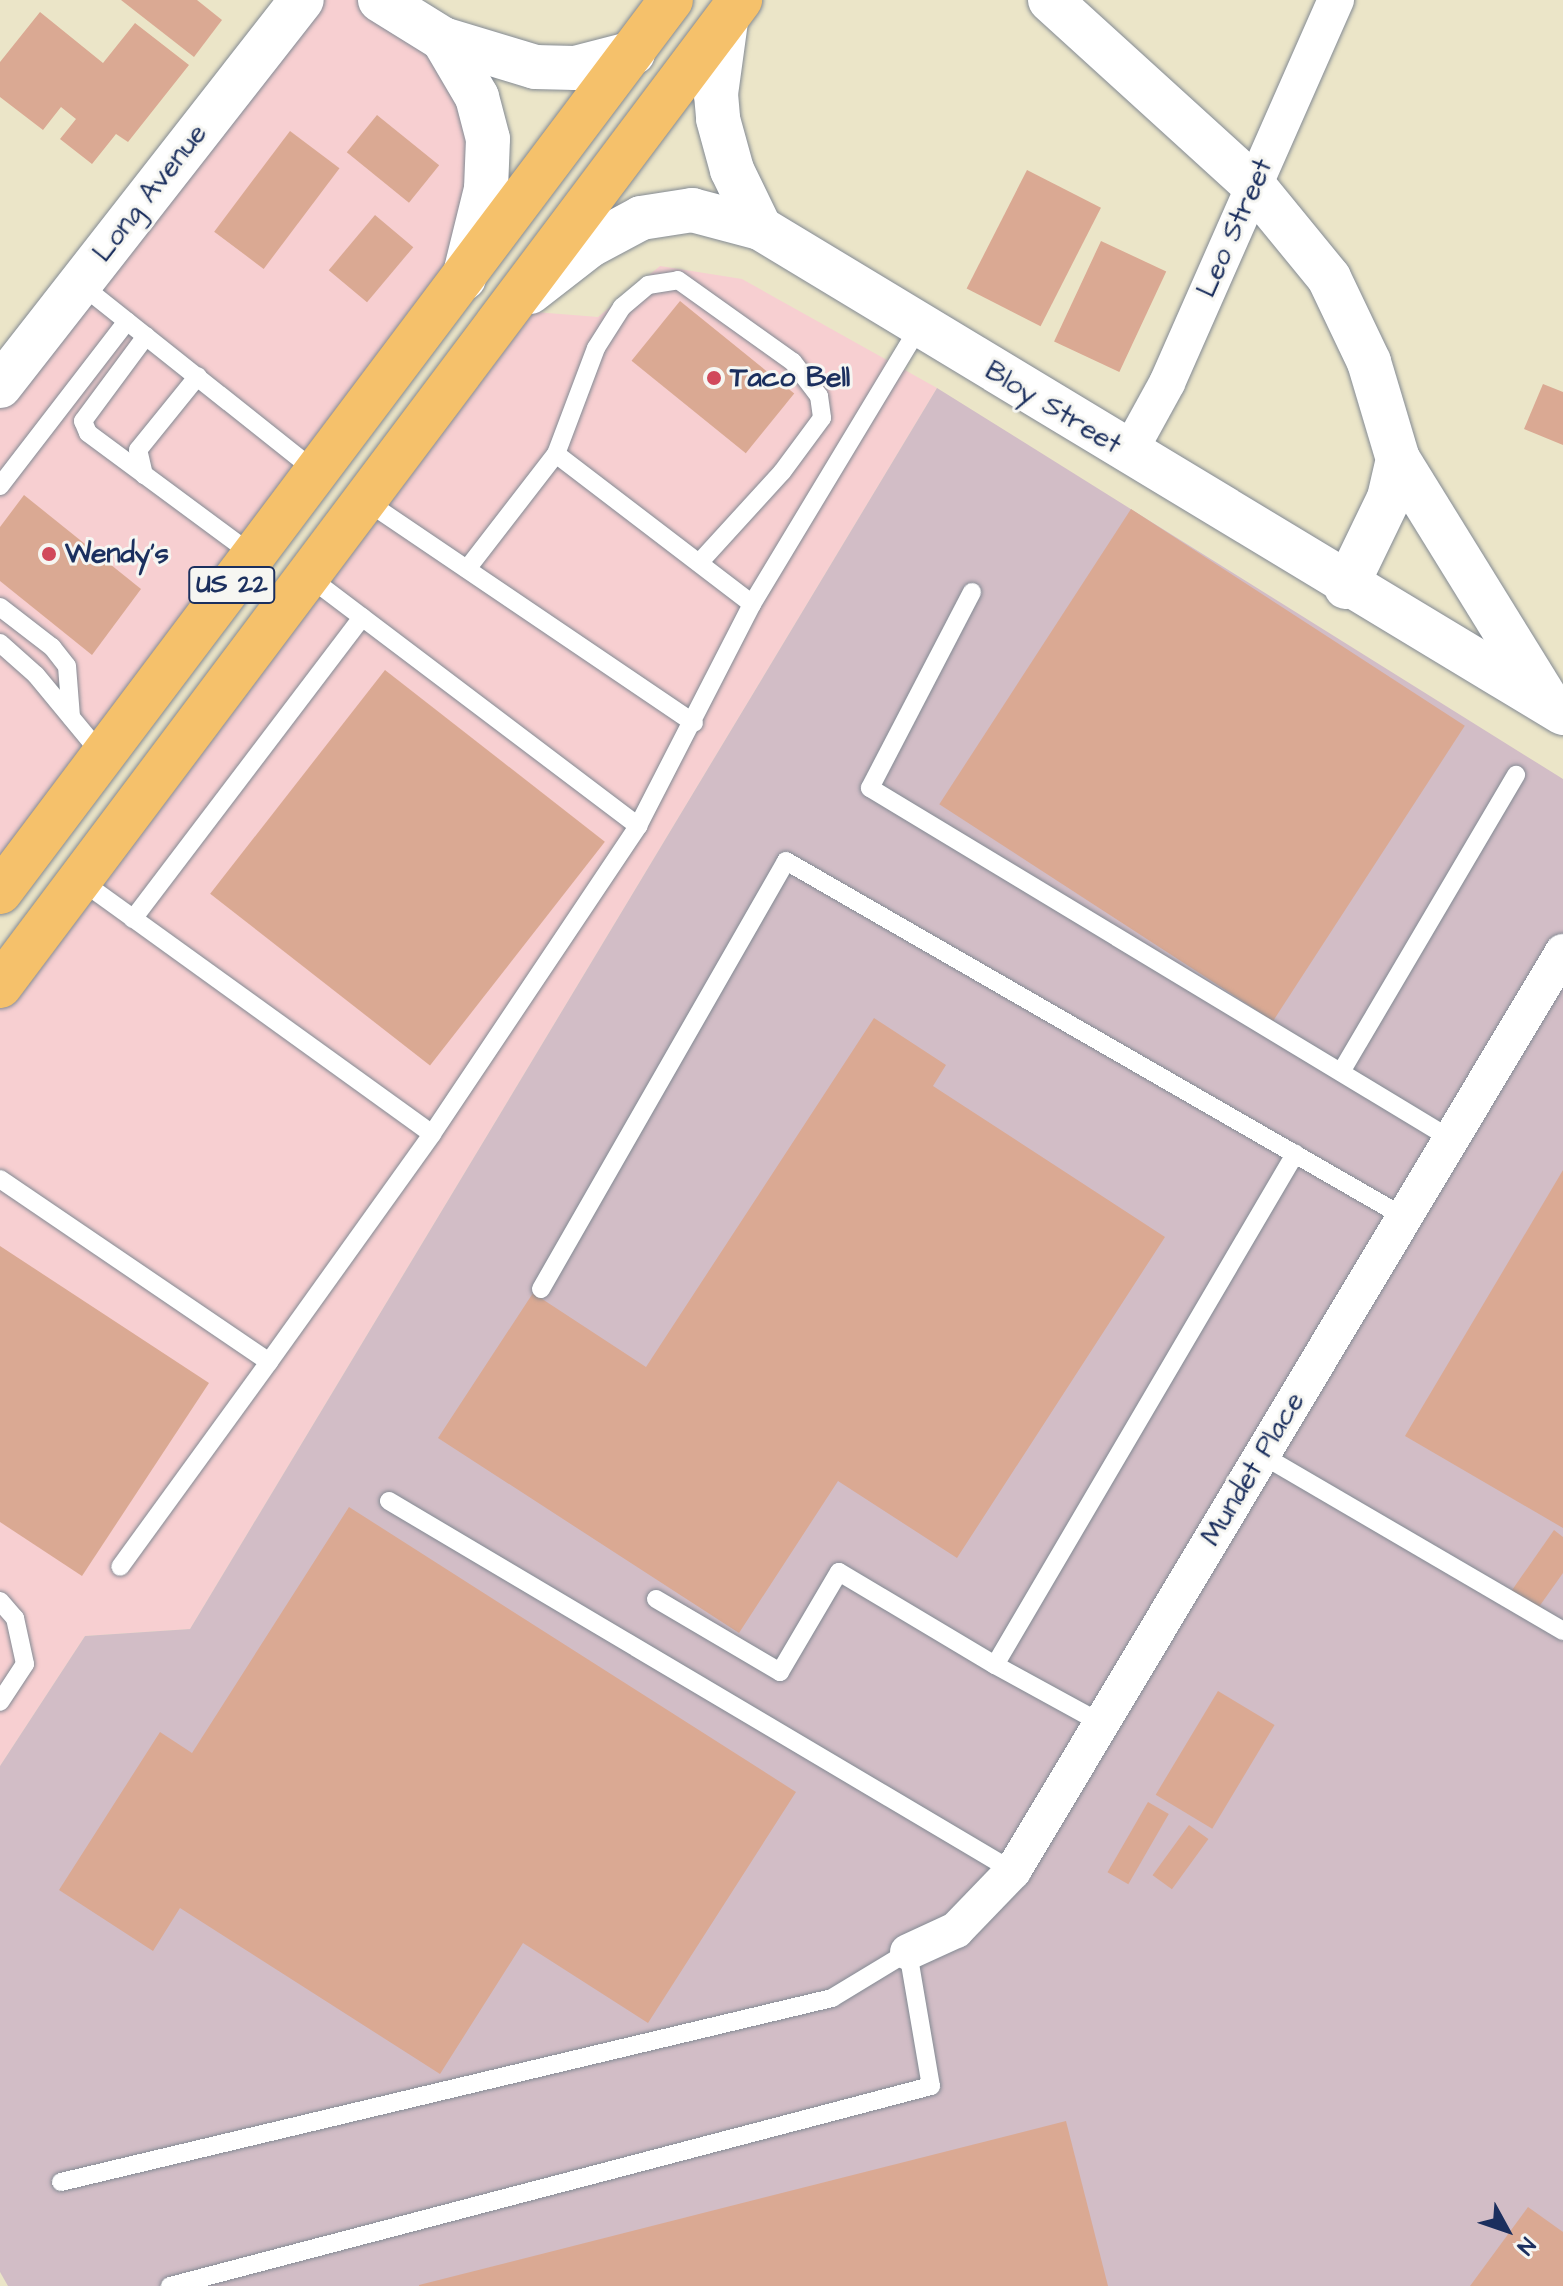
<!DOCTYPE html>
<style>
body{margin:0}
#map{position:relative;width:1563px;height:2286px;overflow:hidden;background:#ebe5c8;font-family:"Architects Daughter",sans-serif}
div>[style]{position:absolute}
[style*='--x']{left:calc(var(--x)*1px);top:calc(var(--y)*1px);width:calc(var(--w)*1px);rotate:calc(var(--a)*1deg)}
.built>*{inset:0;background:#f7cfd1}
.industrial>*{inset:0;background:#d2bdc6}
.building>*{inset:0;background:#daa993;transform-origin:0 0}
.roads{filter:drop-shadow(0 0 2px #838a93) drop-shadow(0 0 2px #838a93)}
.service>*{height:18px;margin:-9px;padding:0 9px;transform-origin:9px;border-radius:9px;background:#fff}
.minor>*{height:36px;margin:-18px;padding:0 18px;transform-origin:18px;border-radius:18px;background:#fff}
.tertiary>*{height:44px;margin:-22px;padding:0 22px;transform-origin:22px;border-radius:22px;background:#fff}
.trunk>*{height:44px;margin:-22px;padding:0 22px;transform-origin:22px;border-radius:22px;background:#f5c16b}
.dots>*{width:22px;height:22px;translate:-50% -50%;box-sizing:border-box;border:4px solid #f6f6f2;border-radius:50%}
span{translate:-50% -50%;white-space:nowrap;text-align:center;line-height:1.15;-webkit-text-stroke:6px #f6f6f2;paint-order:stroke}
.shield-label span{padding:2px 6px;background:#f6f6f2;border:2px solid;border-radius:6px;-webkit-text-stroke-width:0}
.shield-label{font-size:26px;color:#1b2f5e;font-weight:700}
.street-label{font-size:28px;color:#1b2f5e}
.poi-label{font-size:28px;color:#1b2f5e;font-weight:700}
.left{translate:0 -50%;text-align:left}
.north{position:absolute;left:1467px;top:2190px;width:80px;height:80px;-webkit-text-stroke:6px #f6f6f2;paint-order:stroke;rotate:130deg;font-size:22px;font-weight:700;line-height:32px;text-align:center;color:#1b2f5e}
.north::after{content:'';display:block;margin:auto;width:28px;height:36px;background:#1b2f5e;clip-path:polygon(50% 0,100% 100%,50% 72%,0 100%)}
</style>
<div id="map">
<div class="built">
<i style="clip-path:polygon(302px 0,380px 0,467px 77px,464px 278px,0 892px,0 393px)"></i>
<i style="clip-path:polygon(660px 266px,742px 279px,937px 388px,190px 1629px,85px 1636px,0 1766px,0 986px,510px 310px,598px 317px)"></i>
</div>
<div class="industrial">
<i style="clip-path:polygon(937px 388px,1563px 779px,1563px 2286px,8px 2286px,0 2272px,0 1766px,85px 1636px,190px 1629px)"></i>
</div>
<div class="building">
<i style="clip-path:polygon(121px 0,197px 0,222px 20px,194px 57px)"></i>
<i style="clip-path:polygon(40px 12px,103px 63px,135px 23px,189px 65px,128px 142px,116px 134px,92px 164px,60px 139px,76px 119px,61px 107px,43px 130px,0 97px,0 62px)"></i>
<i style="left:377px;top:115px;width:80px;height:48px;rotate:39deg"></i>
<i style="left:290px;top:131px;width:62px;height:126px;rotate:37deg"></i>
<i style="left:1027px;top:170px;width:83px;height:133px;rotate:27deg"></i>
<i style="left:375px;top:215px;width:50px;height:72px;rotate:40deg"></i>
<i style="left:1101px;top:241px;width:72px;height:111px;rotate:25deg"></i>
<i style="left:680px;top:301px;width:147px;height:77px;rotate:39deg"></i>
<i style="clip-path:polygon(1543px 384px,1563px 392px,1563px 445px,1524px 429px)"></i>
<i style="clip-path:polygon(24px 495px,141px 589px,92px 655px,0 581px,0 527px)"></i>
<i style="left:1131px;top:509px;width:398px;height:352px;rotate:33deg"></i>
<i style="left:385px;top:670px;width:279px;height:284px;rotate:38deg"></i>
<i style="clip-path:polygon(874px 1018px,946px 1065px,933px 1086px,1165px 1237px,957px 1558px,838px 1481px,739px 1633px,438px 1438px,533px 1293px,646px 1367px)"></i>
<i style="clip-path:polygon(1563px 1170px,1563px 1528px,1405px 1436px)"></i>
<i style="clip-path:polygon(0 1246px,209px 1383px,82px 1576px,0 1522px)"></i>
<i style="clip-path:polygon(349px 1507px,796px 1792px,648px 2023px,523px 1943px,440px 2074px,180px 1908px,153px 1951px,59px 1890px,160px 1732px,192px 1753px)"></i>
<i style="clip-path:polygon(1554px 1530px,1563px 1537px,1563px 1573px,1536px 1611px,1510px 1593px)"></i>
<i style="left:1218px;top:1691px;width:66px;height:121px;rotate:31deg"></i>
<i style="left:1148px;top:1802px;width:24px;height:81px;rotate:30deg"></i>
<i style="left:1189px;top:1825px;width:24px;height:62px;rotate:36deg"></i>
<i style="clip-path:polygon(1066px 2121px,1108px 2286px,419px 2286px,419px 2285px)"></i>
<i style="clip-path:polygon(1528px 2207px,1563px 2232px,1563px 2286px,1470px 2286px)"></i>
</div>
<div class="roads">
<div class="service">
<i style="--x:79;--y:283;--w:304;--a:38.5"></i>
<i style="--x:146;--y:336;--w:106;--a:126.5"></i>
<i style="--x:83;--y:421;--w:13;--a:67"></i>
<i style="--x:88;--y:433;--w:207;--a:36.5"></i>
<i style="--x:556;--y:454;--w:247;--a:37.4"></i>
<i style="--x:144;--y:475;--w:26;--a:-103"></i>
<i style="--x:138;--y:450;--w:95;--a:-51"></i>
<i style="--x:0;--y:486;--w:208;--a:-52.4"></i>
<i style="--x:366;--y:501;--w:396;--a:34.1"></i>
<i style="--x:467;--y:569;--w:145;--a:-52.3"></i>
<i style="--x:556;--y:454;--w:113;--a:-69.3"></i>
<i style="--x:596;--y:348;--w:49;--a:-57.6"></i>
<i style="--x:622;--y:307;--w:34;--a:-40"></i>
<i style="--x:648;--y:285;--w:30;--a:-9"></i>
<i style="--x:678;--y:280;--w:141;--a:35.5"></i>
<i style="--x:793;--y:362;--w:43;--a:52.6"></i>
<i style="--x:819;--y:396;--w:22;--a:82"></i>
<i style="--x:822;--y:418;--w:67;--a:126.5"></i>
<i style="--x:782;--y:472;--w:123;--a:132.4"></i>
<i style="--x:309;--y:577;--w:413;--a:37.1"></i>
<i style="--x:638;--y:826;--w:250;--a:-62.8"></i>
<i style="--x:752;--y:604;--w:323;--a:-58.9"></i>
<i style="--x:972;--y:592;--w:221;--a:117.5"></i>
<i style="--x:870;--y:788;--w:679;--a:31.14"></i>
<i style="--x:0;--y:607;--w:66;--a:37.6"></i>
<i style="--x:52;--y:647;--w:24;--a:52"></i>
<i style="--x:67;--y:666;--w:51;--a:85.5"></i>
<i style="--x:0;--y:643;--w:48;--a:41.6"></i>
<i style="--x:36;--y:675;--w:105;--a:50.4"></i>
<i style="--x:80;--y:880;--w:434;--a:35.8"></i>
<i style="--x:432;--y:1134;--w:371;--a:-56.2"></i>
<i style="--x:133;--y:919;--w:379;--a:-52.8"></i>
<i style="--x:1341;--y:1072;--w:345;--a:-59.5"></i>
<i style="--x:0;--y:1179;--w:325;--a:34.2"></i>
<i style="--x:269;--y:1362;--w:253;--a:126"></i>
<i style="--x:541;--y:1289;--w:493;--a:-60.2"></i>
<i style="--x:786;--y:861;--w:713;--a:29.94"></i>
<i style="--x:269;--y:1362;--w:280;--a:-54.4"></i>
<i style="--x:1262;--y:1455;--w:349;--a:30.3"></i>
<i style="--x:389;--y:1501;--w:725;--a:30.67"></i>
<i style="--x:656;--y:1599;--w:144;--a:30.5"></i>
<i style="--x:780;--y:1672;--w:116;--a:-59.5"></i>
<i style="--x:839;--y:1572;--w:182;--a:30.8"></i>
<i style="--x:0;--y:1601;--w:23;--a:49"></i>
<i style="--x:15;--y:1618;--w:47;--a:77.7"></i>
<i style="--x:25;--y:1664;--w:45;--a:123.3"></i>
<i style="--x:1101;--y:1723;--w:121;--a:-151.3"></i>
<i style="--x:995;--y:1665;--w:593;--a:-59.58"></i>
<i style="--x:61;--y:2182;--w:793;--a:-13.42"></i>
<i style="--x:832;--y:1998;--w:89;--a:-31.2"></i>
<i style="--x:908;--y:1952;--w:136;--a:80.3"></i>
<i style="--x:931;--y:2086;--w:787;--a:165.27"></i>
</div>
<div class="minor">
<i style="--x:1128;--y:454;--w:81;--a:-61.2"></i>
<i style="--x:1167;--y:383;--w:419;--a:-66.2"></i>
<i style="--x:908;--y:1952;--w:53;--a:-24.6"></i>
<i style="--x:956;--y:1930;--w:82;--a:-46"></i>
<i style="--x:1013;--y:1871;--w:1071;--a:-59.1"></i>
</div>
<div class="tertiary">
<i style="--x:380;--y:0;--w:74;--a:31.8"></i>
<i style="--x:443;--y:39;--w:96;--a:16.9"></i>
<i style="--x:535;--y:67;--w:40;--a:1.4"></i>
<i style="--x:575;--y:68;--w:60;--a:-14.5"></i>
<i style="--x:1050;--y:0;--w:275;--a:42.3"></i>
<i style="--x:1253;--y:185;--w:120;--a:50.7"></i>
<i style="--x:1329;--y:278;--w:93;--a:64.5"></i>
<i style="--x:1369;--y:362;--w:101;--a:73.4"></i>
<i style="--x:1398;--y:459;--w:280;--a:58.3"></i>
<i style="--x:726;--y:21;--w:74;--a:97.8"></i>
<i style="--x:716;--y:94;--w:25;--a:85"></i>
<i style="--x:718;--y:119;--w:53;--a:74.6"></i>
<i style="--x:732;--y:170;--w:64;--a:64.2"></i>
<i style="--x:443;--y:39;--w:67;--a:59.6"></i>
<i style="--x:477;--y:97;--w:43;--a:75.3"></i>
<i style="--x:488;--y:139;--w:50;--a:92.3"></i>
<i style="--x:486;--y:189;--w:92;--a:103.9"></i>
<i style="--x:530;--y:292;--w:75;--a:-37.9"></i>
<i style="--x:589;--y:246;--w:59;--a:-28.3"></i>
<i style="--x:641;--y:218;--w:52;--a:-8.9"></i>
<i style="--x:692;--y:210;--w:70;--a:14.8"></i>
<i style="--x:760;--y:228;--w:938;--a:31.13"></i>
<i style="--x:0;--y:386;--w:490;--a:-52"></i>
<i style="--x:1346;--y:587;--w:99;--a:-64.2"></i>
<i style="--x:1389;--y:498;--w:40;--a:-77"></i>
</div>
<div class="trunk">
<i style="--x:0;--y:892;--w:1116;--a:-53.05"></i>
<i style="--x:0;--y:986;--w:1233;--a:-53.11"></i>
</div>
</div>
<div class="dots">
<i style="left:714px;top:378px;background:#d1495b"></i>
<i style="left:49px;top:554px;background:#d1495b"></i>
</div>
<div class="shield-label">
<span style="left:232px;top:585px">US 22</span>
</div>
<div class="street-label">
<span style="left:150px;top:193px;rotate:-52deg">Long Avenue</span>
<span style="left:1235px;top:228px;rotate:-66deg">Leo Street</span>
<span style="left:1053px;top:408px;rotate:31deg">Bloy Street</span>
<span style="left:1253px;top:1469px;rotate:-59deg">Mundet Place</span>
</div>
<div class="poi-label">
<span class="left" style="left:730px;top:378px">Taco Bell</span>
<span class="left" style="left:65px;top:554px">Wendy's</span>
</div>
<div class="north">N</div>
</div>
